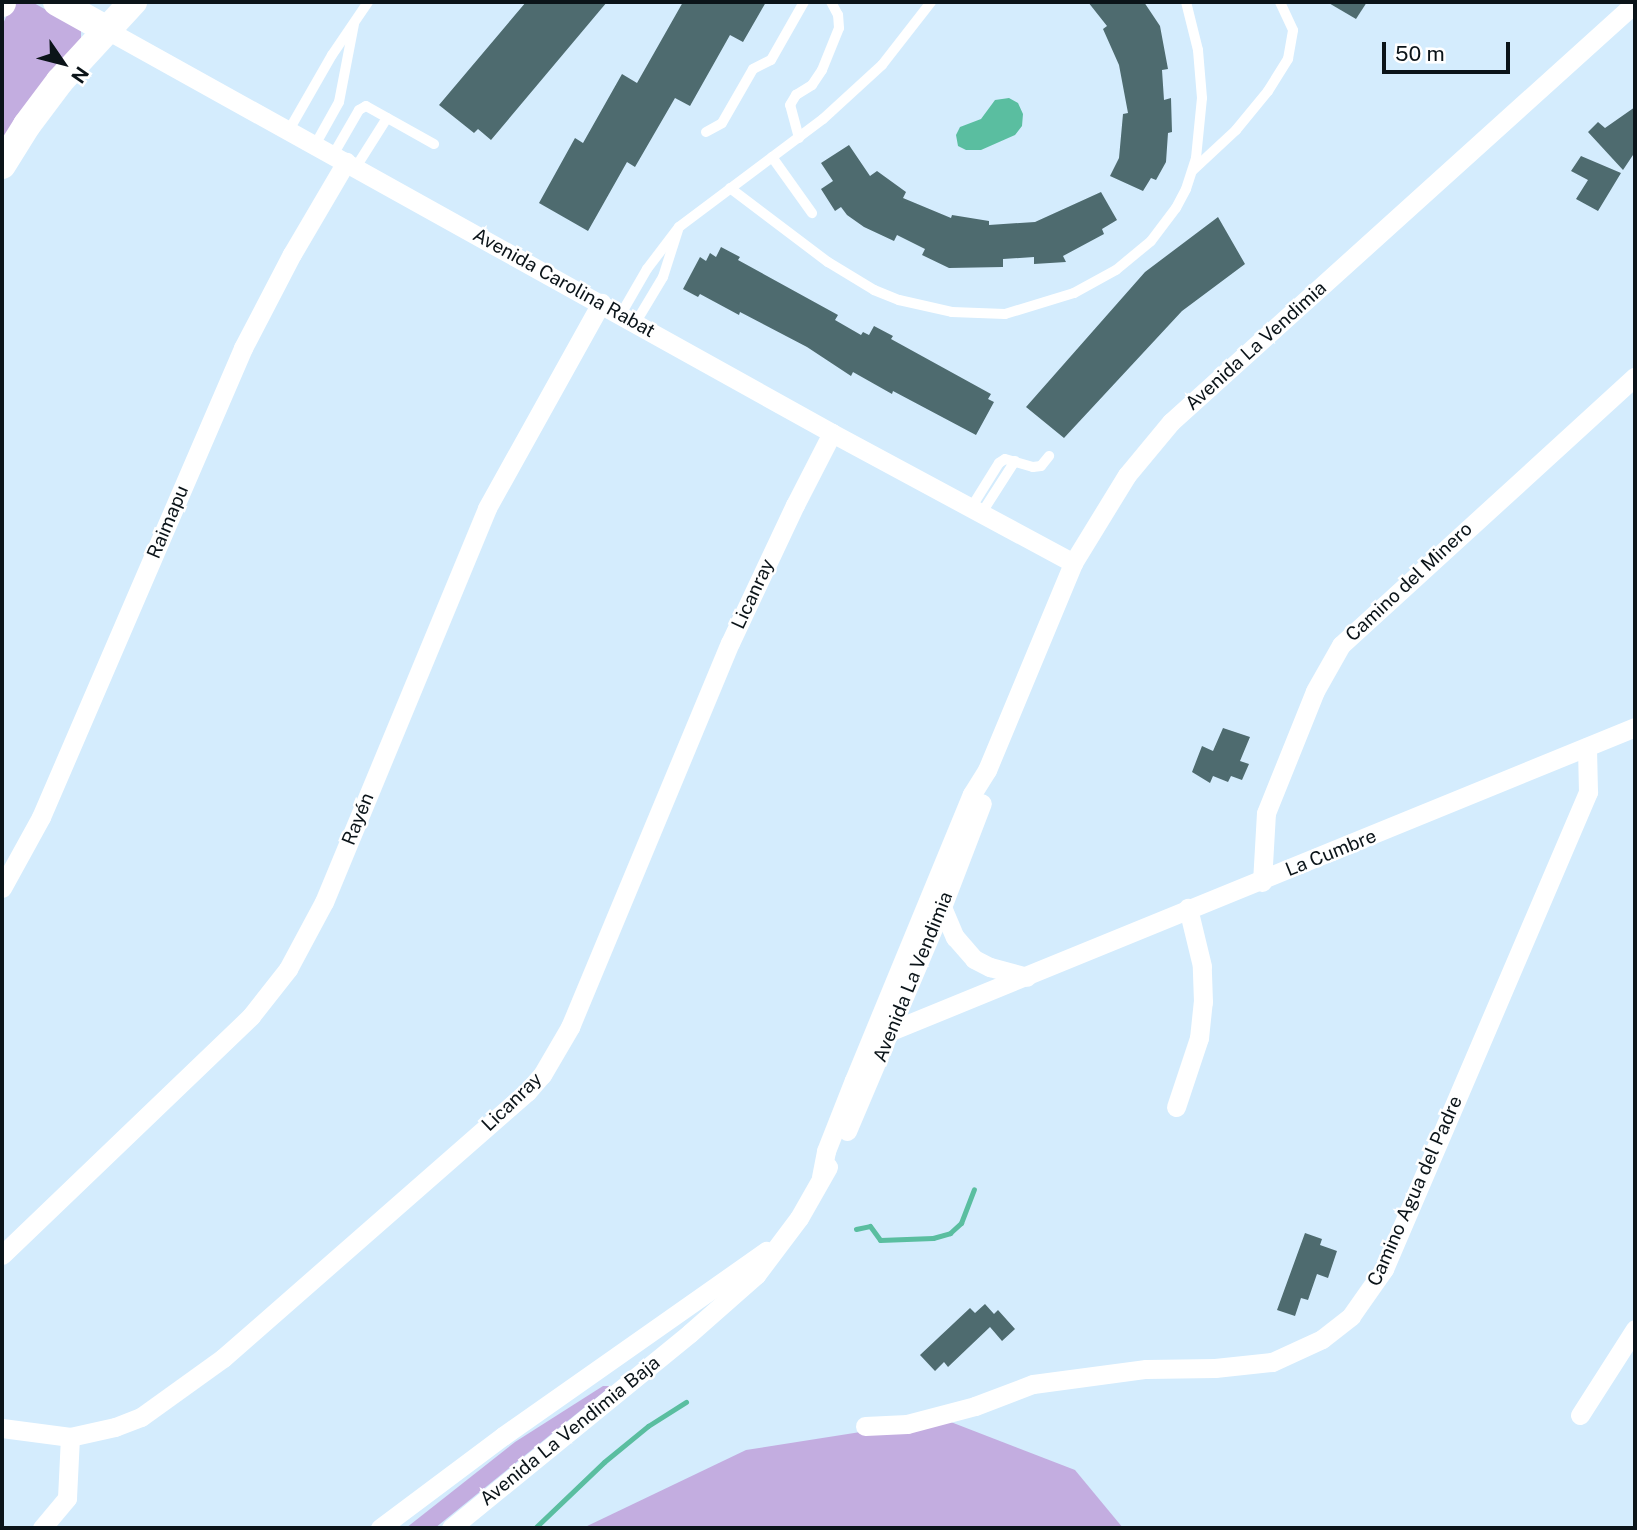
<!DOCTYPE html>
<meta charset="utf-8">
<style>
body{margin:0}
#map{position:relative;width:1637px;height:1530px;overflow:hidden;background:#d4ecfd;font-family:"Public Sans",sans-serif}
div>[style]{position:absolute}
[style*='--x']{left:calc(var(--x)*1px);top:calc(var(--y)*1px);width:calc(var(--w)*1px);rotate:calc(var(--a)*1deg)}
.green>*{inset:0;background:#c3ade0}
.water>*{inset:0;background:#5abea0}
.stream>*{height:5px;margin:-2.5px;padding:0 2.5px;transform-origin:2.5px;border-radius:2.5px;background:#5abea0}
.building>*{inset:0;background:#4e6b6f}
.lane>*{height:10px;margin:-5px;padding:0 5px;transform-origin:5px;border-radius:5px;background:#fff}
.street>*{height:19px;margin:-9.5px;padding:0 9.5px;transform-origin:9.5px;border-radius:9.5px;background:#fff}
.secondary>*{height:28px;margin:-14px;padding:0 14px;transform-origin:14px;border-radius:14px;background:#fff}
span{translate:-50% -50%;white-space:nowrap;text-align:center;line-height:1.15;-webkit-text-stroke:5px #fff;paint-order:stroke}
.street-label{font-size:19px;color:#0b1419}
.frame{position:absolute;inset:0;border:4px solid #0b1419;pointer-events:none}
.north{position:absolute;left:28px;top:28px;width:70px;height:70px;-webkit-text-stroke:5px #fff;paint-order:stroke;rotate:125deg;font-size:19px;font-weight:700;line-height:28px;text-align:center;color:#0b1419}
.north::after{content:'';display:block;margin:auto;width:24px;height:32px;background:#0b1419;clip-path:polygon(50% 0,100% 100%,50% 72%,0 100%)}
.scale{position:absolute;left:1382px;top:42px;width:128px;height:32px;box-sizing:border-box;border:4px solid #0b1419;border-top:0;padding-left:9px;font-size:21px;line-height:24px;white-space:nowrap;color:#0b1419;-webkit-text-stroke:5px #fff;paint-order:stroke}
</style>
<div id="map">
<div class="green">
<i style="clip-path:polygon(16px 2px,32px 2px,81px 29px,81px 44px,2px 149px,2px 26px,12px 4px)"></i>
<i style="clip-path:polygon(603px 1386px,611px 1386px,435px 1528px,406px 1528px,515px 1442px)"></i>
<i style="clip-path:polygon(943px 1419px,1075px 1470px,1123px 1528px,583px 1528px,746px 1450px)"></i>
</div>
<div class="water">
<i style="clip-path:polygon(1009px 98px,1018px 103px,1023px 114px,1022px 126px,1015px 135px,981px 150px,966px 150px,958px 146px,956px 135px,960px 127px,981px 119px,995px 100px)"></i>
</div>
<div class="stream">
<i style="--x:856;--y:1229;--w:14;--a:-12"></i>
<i style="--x:870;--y:1226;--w:17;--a:54"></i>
<i style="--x:880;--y:1240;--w:53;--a:-2.2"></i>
<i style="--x:933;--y:1238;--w:18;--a:-16"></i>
<i style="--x:950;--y:1233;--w:15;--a:-42"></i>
<i style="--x:961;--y:1223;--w:36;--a:-69"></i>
<i style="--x:535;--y:1528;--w:95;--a:-43.7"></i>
<i style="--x:604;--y:1462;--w:57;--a:-39.3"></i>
<i style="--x:648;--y:1426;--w:45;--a:-32.3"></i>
</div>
<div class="building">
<i style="clip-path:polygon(526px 2px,607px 2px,491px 140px,478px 129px,474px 133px,439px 105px)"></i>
<i style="clip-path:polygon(683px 2px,766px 2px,743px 42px,730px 35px,690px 106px,675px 98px,635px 167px,627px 162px,588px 231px,539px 203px,575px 138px,583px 143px,622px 74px,637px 83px)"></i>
<i style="clip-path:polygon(1088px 2px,1144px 2px,1160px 26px,1168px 69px,1162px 70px,1164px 100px,1171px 98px,1172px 132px,1168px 133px,1166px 162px,1156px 180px,1151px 178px,1143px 191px,1110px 176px,1119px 158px,1123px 114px,1128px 113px,1119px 65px,1103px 29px,1107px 26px)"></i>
<i style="clip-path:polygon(1327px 2px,1367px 2px,1356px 19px)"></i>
<i style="clip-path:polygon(1635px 107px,1635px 152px,1623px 170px,1588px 132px,1598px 122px,1605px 128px)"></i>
<i style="clip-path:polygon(849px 145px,870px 176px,877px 171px,906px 192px,903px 198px,951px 218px,952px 215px,989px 221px,989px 225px,1035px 222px,1101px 192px,1117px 220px,1102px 229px,1104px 234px,1063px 256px,1066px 262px,1034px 264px,1034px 257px,1003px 259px,1003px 267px,949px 268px,922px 255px,925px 249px,897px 235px,894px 241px,864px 227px,847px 215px,841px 207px,835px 211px,821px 189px,833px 181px,821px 163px)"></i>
<i style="clip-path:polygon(1581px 156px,1621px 173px,1598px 211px,1576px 199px,1588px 180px,1571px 171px)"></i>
<i style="clip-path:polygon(1218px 217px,1245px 264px,1182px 311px,1064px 438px,1026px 407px,1145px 272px)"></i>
<i style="clip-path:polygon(721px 247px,740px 257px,738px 260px,838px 315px,835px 320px,861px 335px,863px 332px,869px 335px,874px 326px,893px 336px,891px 339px,991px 394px,988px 399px,994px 402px,976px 435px,893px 391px,892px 394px,853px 372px,851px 376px,807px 347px,740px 312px,739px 315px,700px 294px,698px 297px,683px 289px,700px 257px,706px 261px,710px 253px,716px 257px)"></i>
<i style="clip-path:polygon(1223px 728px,1250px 737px,1240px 761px,1249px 764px,1242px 780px,1231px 776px,1228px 782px,1213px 776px,1210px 783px,1192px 772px,1202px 746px,1213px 751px)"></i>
<i style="clip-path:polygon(1305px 1233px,1322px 1239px,1320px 1245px,1337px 1251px,1328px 1278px,1317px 1274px,1308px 1300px,1301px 1298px,1295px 1316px,1277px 1310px)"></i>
<i style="clip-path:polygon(985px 1304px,994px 1314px,998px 1310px,1015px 1329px,1002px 1341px,990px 1327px,948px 1367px,944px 1362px,935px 1371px,920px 1355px,970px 1308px,975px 1313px)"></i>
</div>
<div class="lane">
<i style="--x:289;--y:130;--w:86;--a:-60.2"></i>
<i style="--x:332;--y:55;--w:64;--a:-55.8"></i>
<i style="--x:706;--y:132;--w:18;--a:-29"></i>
<i style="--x:722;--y:123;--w:62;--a:-60.1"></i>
<i style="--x:753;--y:69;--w:20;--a:-27"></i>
<i style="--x:771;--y:60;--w:67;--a:-60.4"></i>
<i style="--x:799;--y:138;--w:34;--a:-105"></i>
<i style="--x:790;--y:105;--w:12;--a:-59"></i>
<i style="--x:796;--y:95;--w:19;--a:-32"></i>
<i style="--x:812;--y:85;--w:18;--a:-56"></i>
<i style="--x:822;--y:70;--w:45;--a:-68"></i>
<i style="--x:839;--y:28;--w:13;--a:-94"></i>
<i style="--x:838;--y:15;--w:15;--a:-118"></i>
<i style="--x:315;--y:145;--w:49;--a:-60.8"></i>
<i style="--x:339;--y:102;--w:79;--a:-79.1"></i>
<i style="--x:333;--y:155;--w:52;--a:-60"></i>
<i style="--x:359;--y:110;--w:8;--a:-30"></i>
<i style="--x:366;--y:106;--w:78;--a:29.2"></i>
<i style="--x:772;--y:157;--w:69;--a:54.5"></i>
<i style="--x:356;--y:167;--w:58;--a:-57.7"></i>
<i style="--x:1193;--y:170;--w:59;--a:-42.9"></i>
<i style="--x:1236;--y:130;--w:50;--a:-50.6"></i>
<i style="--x:1268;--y:91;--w:38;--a:-58"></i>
<i style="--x:1288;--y:59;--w:29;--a:-80"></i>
<i style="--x:1293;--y:30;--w:31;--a:-115"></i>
<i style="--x:730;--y:188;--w:123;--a:37.1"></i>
<i style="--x:828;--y:262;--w:54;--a:31.3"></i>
<i style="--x:874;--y:290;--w:27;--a:22"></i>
<i style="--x:899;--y:300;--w:54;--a:12.8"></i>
<i style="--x:952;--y:312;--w:53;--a:2.2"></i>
<i style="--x:1005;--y:314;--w:72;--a:-16.9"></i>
<i style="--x:1074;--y:293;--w:48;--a:-28.7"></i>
<i style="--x:1116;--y:270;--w:45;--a:-39.6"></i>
<i style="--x:1151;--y:241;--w:41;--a:-52.9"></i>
<i style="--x:1176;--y:208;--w:21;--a:-62"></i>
<i style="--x:1186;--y:189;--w:33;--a:-72"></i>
<i style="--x:1196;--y:158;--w:60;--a:-84.3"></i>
<i style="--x:1202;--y:98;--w:48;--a:-94.8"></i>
<i style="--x:1198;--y:50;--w:49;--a:-104"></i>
<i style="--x:621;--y:314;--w:52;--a:-60"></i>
<i style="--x:647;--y:269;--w:53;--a:-52.7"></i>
<i style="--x:679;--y:227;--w:180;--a:-36.9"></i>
<i style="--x:823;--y:119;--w:80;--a:-42.5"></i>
<i style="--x:882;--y:65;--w:80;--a:-52.1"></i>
<i style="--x:636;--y:322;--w:52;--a:-59"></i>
<i style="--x:663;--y:277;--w:52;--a:-72.3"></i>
<i style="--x:971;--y:508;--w:53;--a:-58.1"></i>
<i style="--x:999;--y:463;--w:7;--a:-34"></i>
<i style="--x:1005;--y:459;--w:29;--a:16"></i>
<i style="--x:1033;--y:467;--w:8;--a:-7"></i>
<i style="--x:1041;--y:466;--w:13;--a:-51"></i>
<i style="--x:981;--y:514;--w:63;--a:-57.3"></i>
</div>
<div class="street">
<i style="--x:107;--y:30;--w:829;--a:29.07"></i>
<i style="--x:832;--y:433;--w:274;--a:28.3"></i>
<i style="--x:1262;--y:882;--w:69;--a:-86.7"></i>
<i style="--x:1266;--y:813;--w:131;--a:-68.1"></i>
<i style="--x:1315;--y:691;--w:53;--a:-60.5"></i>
<i style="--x:1341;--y:645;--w:398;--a:-42.4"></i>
<i style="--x:2;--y:888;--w:81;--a:-61.2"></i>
<i style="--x:41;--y:817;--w:511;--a:-66.7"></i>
<i style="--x:243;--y:348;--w:106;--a:-62.5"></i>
<i style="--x:292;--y:254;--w:107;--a:-59.6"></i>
<i style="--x:942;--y:907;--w:33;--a:67"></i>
<i style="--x:955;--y:937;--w:29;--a:49"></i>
<i style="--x:974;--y:959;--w:18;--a:27"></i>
<i style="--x:990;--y:967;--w:38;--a:15"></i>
<i style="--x:886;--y:1033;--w:809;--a:-22.22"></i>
<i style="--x:1176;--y:1107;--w:73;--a:-71.6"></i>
<i style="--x:1199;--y:1038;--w:36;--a:-84"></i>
<i style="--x:1203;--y:1002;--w:36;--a:-92"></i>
<i style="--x:1202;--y:966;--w:60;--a:-103.6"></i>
<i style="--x:847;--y:1131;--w:243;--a:-67"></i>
<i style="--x:942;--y:907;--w:111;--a:-69"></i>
<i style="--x:821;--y:1177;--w:26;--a:-79"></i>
<i style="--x:826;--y:1151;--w:76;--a:-68.5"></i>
<i style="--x:854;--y:1080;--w:309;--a:-67.6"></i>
<i style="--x:972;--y:794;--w:28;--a:-58"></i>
<i style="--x:987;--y:770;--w:224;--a:-67.4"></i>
<i style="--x:1073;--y:563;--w:103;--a:-58.5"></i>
<i style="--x:1127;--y:475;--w:69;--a:-50.3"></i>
<i style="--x:1171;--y:422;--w:625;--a:-42.08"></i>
<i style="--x:2;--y:1255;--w:345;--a:-43.8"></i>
<i style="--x:251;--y:1016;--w:60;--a:-51.8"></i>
<i style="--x:288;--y:969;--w:76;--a:-61.8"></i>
<i style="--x:324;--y:902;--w:426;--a:-67.5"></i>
<i style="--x:487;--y:508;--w:235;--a:-60.9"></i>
<i style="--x:1580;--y:1415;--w:102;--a:-57.4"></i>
<i style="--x:865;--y:1426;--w:42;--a:-2.7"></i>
<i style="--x:907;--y:1424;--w:70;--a:-14.8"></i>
<i style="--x:975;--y:1406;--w:62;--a:-20.8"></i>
<i style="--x:1033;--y:1384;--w:114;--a:-7.6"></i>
<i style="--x:1146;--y:1369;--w:69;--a:-0.8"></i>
<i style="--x:1215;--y:1368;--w:57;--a:-6"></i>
<i style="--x:1272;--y:1362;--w:55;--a:-24.7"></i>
<i style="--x:1322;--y:1339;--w:37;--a:-38"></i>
<i style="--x:1351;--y:1316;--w:57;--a:-54.9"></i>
<i style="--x:1384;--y:1269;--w:519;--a:-66.84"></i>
<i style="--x:1588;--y:792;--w:45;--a:-91.3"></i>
<i style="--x:2;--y:1428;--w:69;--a:7.5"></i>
<i style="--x:70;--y:1437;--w:46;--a:-12.5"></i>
<i style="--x:115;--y:1427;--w:28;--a:-21"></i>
<i style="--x:141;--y:1417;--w:101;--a:-35.7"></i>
<i style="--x:223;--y:1358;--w:404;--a:-41.2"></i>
<i style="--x:527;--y:1092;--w:23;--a:-49"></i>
<i style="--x:542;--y:1075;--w:56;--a:-59.7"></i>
<i style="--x:570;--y:1027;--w:416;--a:-67.4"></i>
<i style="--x:730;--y:643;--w:153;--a:-64.8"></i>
<i style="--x:795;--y:505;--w:81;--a:-62.8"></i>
<i style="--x:42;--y:1528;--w:39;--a:-50"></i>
<i style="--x:67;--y:1498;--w:61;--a:-87.2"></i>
<i style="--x:380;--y:1528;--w:154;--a:-36.8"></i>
<i style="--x:503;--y:1436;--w:322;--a:-35.1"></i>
<i style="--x:451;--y:1528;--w:308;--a:-39.2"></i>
<i style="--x:690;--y:1333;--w:88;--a:-41.3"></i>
<i style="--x:756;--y:1275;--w:71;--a:-53"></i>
<i style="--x:799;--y:1218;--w:59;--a:-60.4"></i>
</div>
<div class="secondary">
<i style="--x:57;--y:2;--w:57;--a:29.2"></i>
<i style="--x:2;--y:3;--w:1;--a:-90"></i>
<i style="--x:2;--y:165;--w:47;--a:-58"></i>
<i style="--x:27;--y:125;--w:55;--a:-53.1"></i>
<i style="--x:60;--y:81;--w:108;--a:-47.3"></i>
</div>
<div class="street-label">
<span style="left:564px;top:283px;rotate:29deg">Avenida Carolina Rabat</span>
<span style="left:1256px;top:346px;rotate:-42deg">Avenida La Vendimia</span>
<span style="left:168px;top:522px;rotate:-67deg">Raimapu</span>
<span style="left:1409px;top:582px;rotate:-43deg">Camino del Minero</span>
<span style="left:753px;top:594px;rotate:-65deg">Licanray</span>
<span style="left:358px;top:819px;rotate:-68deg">Rayén</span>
<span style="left:1331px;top:853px;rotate:-22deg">La Cumbre</span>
<span style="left:913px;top:977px;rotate:-68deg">Avenida La Vendimia</span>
<span style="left:512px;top:1102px;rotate:-44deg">Licanray</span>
<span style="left:1415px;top:1191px;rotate:-66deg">Camino Agua del Padre</span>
<span style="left:570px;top:1431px;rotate:-39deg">Avenida La Vendimia Baja</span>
</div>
<div class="frame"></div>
<div class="north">N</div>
<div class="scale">50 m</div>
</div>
